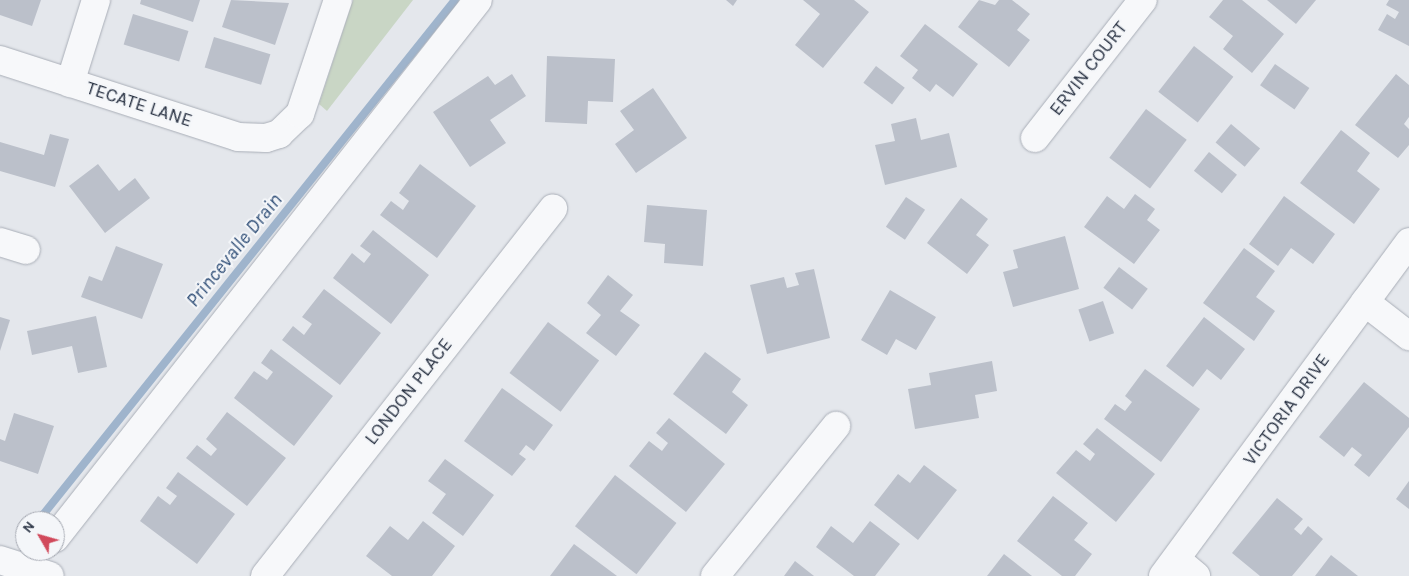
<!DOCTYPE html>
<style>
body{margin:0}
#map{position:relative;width:1409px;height:576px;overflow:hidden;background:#e4e7ec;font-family:Karla,sans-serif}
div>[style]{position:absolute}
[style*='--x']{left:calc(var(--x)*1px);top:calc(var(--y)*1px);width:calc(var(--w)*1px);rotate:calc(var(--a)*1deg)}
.green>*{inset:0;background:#c9d6c5}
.stream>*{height:8px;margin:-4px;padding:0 4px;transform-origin:4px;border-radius:4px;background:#9fb4cc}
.building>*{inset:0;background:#bbc0ca;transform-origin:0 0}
.roads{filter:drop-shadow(0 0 1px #a9aeb7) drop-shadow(0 0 1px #a9aeb7)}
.minor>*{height:28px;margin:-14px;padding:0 14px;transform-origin:14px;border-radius:14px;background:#f7f8fa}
span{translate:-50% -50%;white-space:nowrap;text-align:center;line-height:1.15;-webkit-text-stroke:4px #f4f6f9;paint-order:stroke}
.street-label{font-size:19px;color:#2b3445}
.water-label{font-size:20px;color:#34527a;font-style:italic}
.north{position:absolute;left:15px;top:511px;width:50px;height:50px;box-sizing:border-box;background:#f4f6f9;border:1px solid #a4a8b1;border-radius:50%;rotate:308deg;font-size:14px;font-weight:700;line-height:20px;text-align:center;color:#2b3445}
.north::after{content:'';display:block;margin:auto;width:18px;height:22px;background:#d1495b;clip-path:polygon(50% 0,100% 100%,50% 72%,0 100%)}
</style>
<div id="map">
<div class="green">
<i style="clip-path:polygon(353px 0,413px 0,327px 111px,319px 104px)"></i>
</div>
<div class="stream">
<i style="--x:38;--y:521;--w:667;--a:-51.33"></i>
</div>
<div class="building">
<i style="clip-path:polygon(0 0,41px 0,32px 26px,0 15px)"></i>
<i style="clip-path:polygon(141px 0,200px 0,193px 22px,140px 4px)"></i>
<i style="clip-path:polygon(231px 0,289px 3px,275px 45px,222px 27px)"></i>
<i style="clip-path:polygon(726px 0,737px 0,733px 6px)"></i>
<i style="clip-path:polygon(803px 0,854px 0,869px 12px,823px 68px,795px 45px,820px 14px)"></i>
<i style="clip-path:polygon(979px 0,995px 5px,999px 0,1012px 0,1030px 14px,1017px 30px,1030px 40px,1009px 67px,958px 27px)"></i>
<i style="clip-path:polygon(1223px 0,1242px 0,1284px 34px,1252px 73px,1223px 49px,1233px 36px,1209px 17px)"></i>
<i style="clip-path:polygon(1267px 0,1316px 0,1296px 24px)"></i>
<i style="clip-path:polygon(1389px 0,1409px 0,1409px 46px,1378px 30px,1387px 14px,1395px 19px,1399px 12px,1386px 5px)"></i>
<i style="left:133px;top:14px;width:58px;height:32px;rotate:17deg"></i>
<i style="clip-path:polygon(925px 24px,978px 64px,953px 97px,936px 84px,930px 92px,912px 78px,918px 70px,900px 56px)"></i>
<i style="left:214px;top:37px;width:59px;height:32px;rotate:17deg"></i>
<i style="left:1194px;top:46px;width:50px;height:58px;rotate:38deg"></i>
<i style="clip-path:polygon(547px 56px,615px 59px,613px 102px,588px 101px,587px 124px,545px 122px)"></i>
<i style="left:1275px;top:64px;width:42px;height:26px;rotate:35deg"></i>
<i style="left:876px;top:66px;width:36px;height:21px;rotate:37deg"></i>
<i style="clip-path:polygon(512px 74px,526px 96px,490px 120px,506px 143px,470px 167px,433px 112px,488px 76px,495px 85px)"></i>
<i style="clip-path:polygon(1396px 74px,1409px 85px,1409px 117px,1404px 124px,1409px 129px,1409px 145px,1398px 158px,1355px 125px)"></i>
<i style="clip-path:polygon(653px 88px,687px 138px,636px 173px,615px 144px,634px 130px,620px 111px)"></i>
<i style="left:1146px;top:109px;width:51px;height:61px;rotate:37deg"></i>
<i style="clip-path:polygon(916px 118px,921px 140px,949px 133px,957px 167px,885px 185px,875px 145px,895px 141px,891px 124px)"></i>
<i style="left:1231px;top:124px;width:38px;height:24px;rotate:40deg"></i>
<i style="clip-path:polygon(1341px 130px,1370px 153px,1357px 171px,1380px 189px,1354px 224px,1300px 183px)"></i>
<i style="clip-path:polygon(50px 134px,69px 139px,55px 187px,0 171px,0 142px,44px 155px)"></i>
<i style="left:1209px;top:152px;width:36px;height:24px;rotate:39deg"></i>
<i style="clip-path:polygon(98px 164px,119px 191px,135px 178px,150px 198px,105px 233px,69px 186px)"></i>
<i style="clip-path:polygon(420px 164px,476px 206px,437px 258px,380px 215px,391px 201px,403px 210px,409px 201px,399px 193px)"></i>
<i style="clip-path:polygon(1135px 194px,1155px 209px,1147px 220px,1160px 230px,1134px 264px,1084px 227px,1107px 196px,1124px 209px)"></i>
<i style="clip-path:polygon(1284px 196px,1335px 234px,1313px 264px,1291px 248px,1278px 266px,1249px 244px)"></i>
<i style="left:906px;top:197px;width:23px;height:36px;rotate:34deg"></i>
<i style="clip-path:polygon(961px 198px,988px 219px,976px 235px,989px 245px,967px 274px,927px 243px)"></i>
<i style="clip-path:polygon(647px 205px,707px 210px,703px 266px,664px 263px,665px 244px,644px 242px)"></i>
<i style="clip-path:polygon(373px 230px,429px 275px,391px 324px,333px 278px,352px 253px,364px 263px,371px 254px,360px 246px)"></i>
<i style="clip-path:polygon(1065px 236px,1079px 289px,1013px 307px,1003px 272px,1018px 268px,1013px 250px)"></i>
<i style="clip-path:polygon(116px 246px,163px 264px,142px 319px,81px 297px,89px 276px,102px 281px)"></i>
<i style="clip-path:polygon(1244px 248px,1275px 271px,1256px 297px,1275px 311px,1254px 341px,1203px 303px)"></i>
<i style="left:1119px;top:267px;width:36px;height:26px;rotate:37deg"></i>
<i style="clip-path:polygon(814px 269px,830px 338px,767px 354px,750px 285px,784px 277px,787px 288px,799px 285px,795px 273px)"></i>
<i style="clip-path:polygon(608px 275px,633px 295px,620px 311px,640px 325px,616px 356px,586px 333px,601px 315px,587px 303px)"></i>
<i style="clip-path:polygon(324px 289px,381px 333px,340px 385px,282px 340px,293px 326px,304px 335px,312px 324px,302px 317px)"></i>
<i style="clip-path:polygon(890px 290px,936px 317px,916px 350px,896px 339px,887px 355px,861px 340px)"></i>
<i style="left:1103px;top:301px;width:34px;height:26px;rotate:71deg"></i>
<i style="clip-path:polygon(96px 316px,107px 367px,78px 373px,72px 346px,32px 355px,27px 331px)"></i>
<i style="clip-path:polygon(0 317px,10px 320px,0 351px)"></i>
<i style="clip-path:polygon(1204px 317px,1245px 349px,1221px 380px,1207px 369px,1193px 387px,1166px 366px)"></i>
<i style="left:548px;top:322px;width:64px;height:64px;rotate:37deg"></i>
<i style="clip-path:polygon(271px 349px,333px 396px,294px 446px,234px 398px,254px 371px,267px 380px,273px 372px,261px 363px)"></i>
<i style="clip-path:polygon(705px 352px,741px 379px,732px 392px,748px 405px,726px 434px,673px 394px)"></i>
<i style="clip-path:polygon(992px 361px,997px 391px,975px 395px,979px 418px,915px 429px,908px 389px,931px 385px,929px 373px)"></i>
<i style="clip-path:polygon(1145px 369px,1200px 409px,1161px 462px,1104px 419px,1115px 404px,1125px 411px,1132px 402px,1125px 396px)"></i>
<i style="clip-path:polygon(1364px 382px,1409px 418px,1409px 427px,1369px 477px,1354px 465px,1362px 455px,1352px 447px,1344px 457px,1319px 437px)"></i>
<i style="clip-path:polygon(502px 388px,553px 425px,534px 451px,526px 445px,519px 454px,526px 459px,512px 476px,464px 441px)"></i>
<i style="clip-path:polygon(227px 412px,286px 458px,247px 506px,186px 458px,197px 445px,211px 456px,217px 449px,206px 439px)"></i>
<i style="clip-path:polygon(14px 413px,54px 426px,38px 474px,0 461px,0 439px,5px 441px)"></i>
<i style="clip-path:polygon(669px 418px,725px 464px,686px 512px,629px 466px,649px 441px,662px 451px,668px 443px,656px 433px)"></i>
<i style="clip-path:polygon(1097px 428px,1155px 474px,1116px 522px,1056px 473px,1076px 450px,1090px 461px,1095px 454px,1083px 444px)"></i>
<i style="clip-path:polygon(445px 459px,494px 495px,463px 536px,432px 513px,446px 494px,428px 481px)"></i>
<i style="clip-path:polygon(924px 465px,957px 490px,918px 540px,874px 505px,898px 474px,910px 483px)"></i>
<i style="clip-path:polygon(178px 472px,235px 514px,197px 564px,140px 521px,158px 496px,170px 505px,177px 496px,166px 488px)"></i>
<i style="left:615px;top:475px;width:78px;height:65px;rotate:38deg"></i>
<i style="clip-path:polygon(1409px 481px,1409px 509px,1396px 499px)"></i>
<i style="clip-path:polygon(1053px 496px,1088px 523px,1074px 540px,1092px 554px,1075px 576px,1062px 576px,1017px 541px)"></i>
<i style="clip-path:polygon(1277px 498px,1303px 519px,1294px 529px,1301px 535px,1308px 526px,1323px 539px,1292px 576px,1260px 576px,1232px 553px)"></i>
<i style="clip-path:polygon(423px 521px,455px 546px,432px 576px,392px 576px,366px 556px,390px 526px,408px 540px)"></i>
<i style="clip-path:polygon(870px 521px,900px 544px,875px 576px,854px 576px,816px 547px,831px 526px,853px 543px)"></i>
<i style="clip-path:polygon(574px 544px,617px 576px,550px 576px)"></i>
<i style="clip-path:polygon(1004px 554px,1032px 576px,987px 576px)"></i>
<i style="clip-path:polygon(1331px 555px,1358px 576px,1315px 576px)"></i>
<i style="clip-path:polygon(795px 561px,814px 576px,784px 576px)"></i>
</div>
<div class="roads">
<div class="minor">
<i style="--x:0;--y:60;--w:250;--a:17.9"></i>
<i style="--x:238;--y:137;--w:28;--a:2"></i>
<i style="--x:266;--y:138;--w:14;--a:-17"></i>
<i style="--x:279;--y:134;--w:29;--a:-44"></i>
<i style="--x:300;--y:114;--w:120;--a:-71.6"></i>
<i style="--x:70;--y:83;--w:87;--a:-72.6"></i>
<i style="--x:1035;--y:138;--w:175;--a:-52"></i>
<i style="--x:0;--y:242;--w:27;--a:17"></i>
<i style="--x:1365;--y:302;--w:56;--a:37.7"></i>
<i style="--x:55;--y:538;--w:684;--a:-51.82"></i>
<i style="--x:0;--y:560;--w:52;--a:17.7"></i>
<i style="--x:1177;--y:560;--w:25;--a:40"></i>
<i style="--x:265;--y:576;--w:467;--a:-51.9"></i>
<i style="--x:715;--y:576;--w:193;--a:-51.1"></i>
<i style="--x:1163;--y:576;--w:415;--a:-53.6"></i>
</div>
</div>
<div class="street-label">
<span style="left:1089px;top:69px;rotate:-52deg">ERVIN COURT</span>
<span style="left:139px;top:105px;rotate:18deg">TECATE LANE</span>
<span style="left:409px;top:392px;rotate:-52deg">LONDON PLACE</span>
<span style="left:1287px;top:410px;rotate:-54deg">VICTORIA DRIVE</span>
</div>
<div class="water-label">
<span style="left:234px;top:250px;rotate:-51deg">Princevalle Drain</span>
</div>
<div class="north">N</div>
</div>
